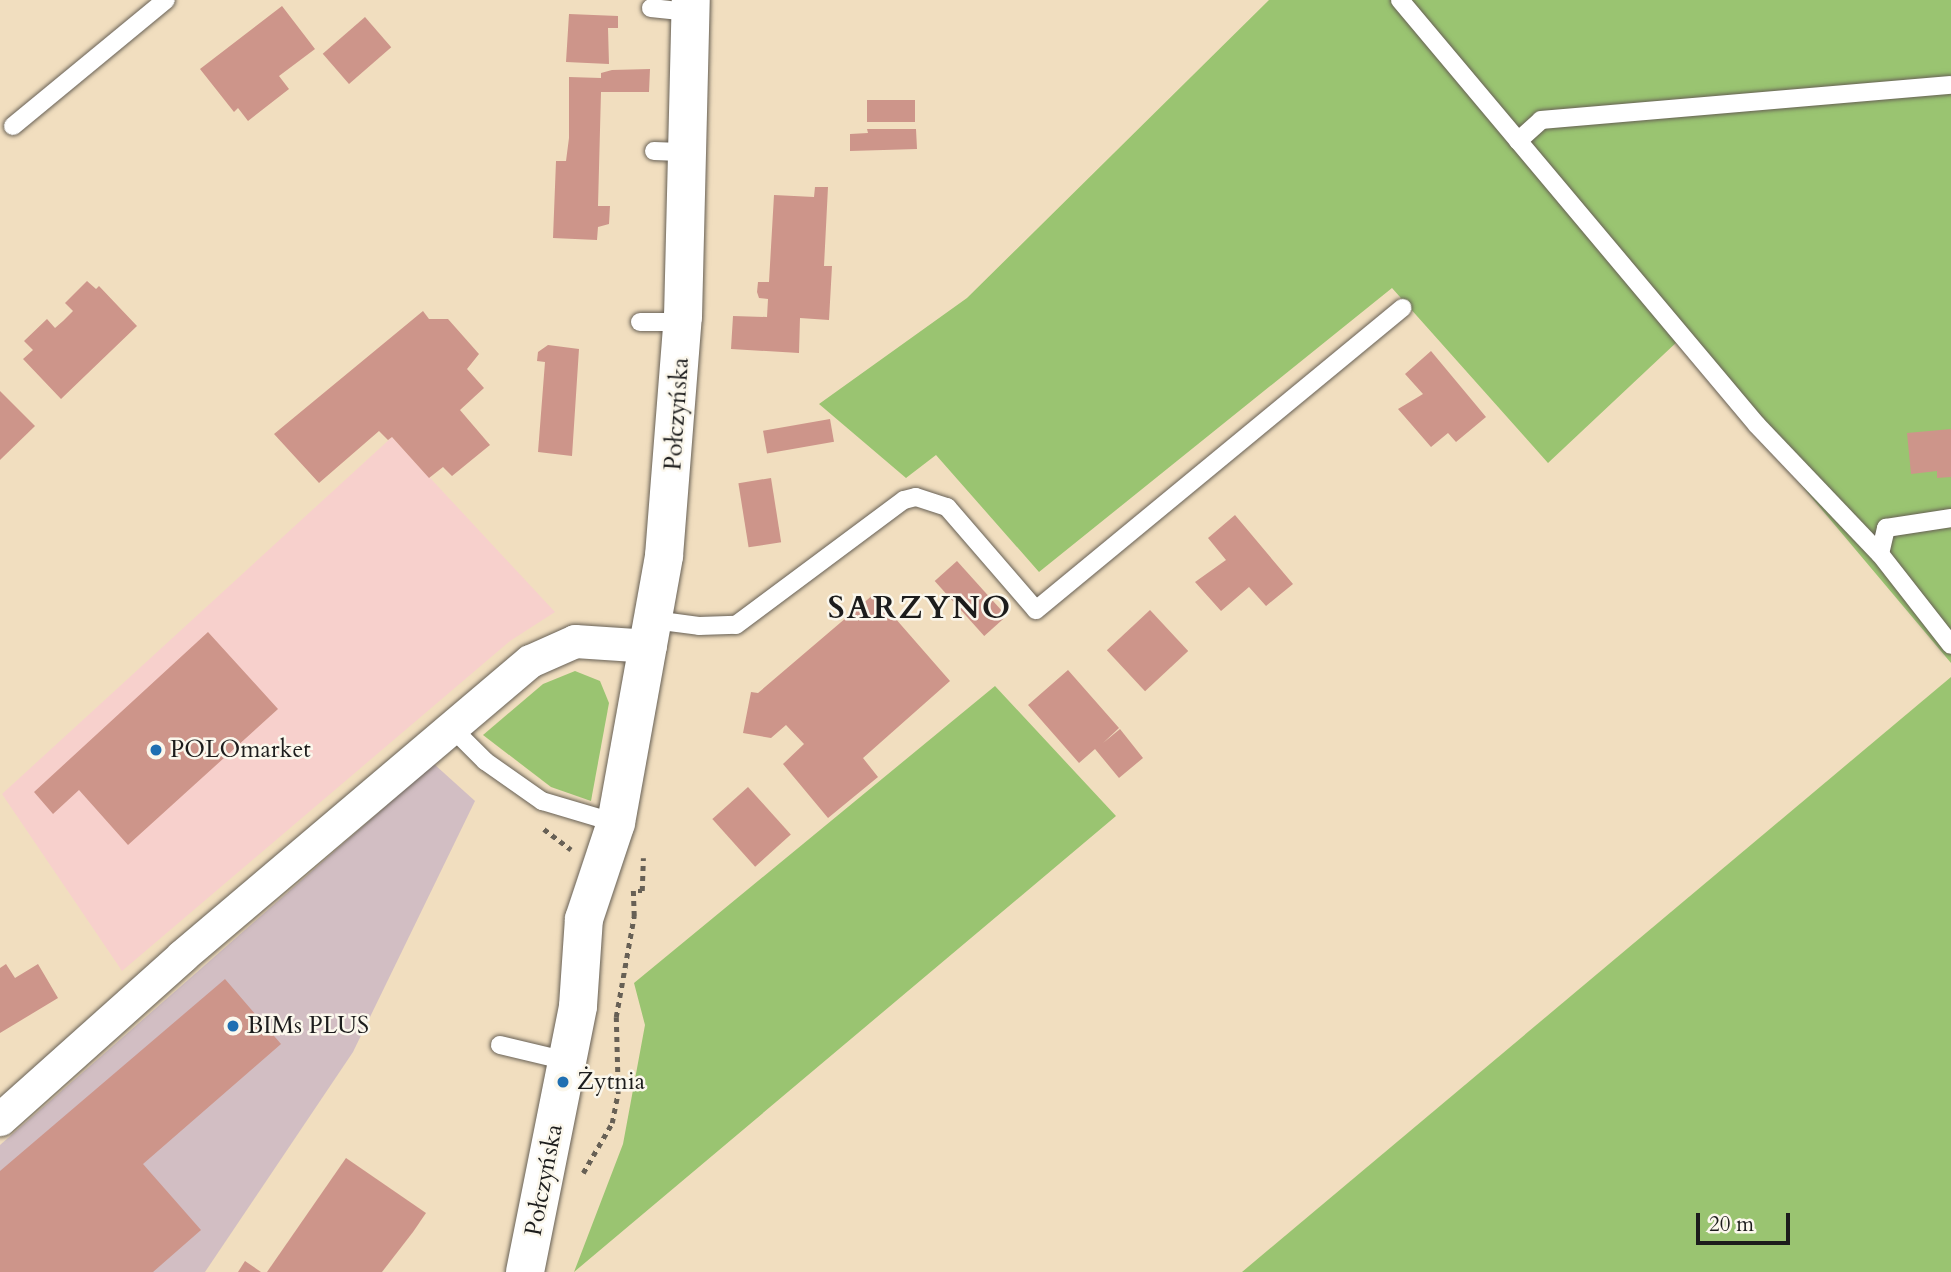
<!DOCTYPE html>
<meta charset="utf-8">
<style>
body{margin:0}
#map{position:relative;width:1951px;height:1272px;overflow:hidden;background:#f1debf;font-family:Cardo,serif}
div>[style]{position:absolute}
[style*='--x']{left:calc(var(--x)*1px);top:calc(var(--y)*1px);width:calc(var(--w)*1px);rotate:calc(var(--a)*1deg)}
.built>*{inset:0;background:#f7d0cc}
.industrial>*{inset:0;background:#d2bec3}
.green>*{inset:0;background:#9ac471}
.building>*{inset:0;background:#cd958a;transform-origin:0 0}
.path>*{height:4.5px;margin-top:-2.25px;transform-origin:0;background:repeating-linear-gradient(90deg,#676055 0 5px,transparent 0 10px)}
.roads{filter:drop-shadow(0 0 2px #676055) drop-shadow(0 0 2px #676055)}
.service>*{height:18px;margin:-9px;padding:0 9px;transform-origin:9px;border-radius:9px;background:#fff}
.minor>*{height:33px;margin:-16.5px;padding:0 16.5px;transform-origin:16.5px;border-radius:16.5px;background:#fff}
.secondary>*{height:38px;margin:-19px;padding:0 19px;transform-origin:19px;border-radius:19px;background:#fff}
.dots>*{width:19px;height:19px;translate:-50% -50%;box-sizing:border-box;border:4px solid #fbf7ec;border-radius:50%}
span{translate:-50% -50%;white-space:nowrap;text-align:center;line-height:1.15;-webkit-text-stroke:5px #fbf7ec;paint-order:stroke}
.street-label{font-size:24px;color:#1c1c1c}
.poi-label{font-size:24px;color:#1c1c1c}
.left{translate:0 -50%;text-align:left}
.district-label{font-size:32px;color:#1c1c1c;font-weight:700;letter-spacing:2px}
.scale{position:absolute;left:1696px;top:1213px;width:94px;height:32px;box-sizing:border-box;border:4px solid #1c1c1c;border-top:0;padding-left:9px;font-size:21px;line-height:24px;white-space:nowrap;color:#1c1c1c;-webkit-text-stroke:5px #fbf7ec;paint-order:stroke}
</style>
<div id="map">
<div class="built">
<i style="clip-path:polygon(392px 437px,555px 612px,510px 641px,122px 971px,2px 794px)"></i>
</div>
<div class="industrial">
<i style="clip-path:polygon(434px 764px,475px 801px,353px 1052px,205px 1272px,0 1272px,0 1145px)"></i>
</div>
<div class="green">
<i style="clip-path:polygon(1269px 0,1951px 0,1951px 663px,1679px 340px,1548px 463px,1392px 288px,1039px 572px,936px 455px,906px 478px,819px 404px,967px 298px)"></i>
<i style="clip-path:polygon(575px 671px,600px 681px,609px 703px,591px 801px,551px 787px,483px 735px,543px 684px)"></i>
<i style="clip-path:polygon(1951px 677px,1951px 1272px,1242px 1272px)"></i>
<i style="clip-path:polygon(995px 686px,1116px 816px,574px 1272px,623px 1144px,645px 1025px,634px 983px)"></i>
</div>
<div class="building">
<i style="clip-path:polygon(282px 6px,315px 49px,279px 76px,289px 89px,248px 121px,238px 108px,234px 112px,200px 69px)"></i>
<i style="clip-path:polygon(569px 14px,618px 16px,618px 28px,608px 28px,609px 64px,566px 62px)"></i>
<i style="left:365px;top:17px;width:40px;height:56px;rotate:49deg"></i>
<i style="clip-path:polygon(650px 69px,649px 92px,601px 92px,598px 206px,610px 206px,609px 224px,598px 227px,597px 240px,553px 238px,556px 161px,566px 161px,569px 138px,569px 77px,601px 78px,601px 73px,612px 70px)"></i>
<i style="left:867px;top:100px;width:48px;height:22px"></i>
<i style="clip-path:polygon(867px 129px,916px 129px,917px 149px,850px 151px,850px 134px,868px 133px)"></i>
<i style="clip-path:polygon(815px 187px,828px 187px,824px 266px,832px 266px,829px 320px,800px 318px,799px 353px,731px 349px,733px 316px,767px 317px,768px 299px,759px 298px,757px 292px,758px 282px,769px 282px,774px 195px,814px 197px)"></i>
<i style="clip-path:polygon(87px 281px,96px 289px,99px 286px,137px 326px,61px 399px,23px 359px,33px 350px,24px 341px,47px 319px,55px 328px,63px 321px,73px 311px,65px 303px)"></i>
<i style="clip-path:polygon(423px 311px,429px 319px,448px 319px,479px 354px,467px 369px,484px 388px,460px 410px,490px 445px,452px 476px,443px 467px,429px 478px,392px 437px,388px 440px,379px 431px,319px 483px,274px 434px)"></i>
<i style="clip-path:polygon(548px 345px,579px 349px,572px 456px,538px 452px,545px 362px,537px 361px,538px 352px)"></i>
<i style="clip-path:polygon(1431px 351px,1486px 417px,1456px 442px,1448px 433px,1431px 447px,1398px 409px,1423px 394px,1405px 374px)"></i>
<i style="clip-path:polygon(0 391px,35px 426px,0 460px)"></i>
<i style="left:830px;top:419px;width:23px;height:68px;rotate:80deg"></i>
<i style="clip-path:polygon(1951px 429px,1951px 477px,1937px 478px,1937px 471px,1911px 474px,1907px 433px)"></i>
<i style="left:771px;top:478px;width:65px;height:33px;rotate:81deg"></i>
<i style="clip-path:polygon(1235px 515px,1293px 584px,1266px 606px,1249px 587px,1221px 611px,1195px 582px,1226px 560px,1208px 538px)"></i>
<i style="left:957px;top:561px;width:74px;height:30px;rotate:48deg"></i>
<i style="clip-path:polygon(874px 594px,950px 681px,863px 758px,878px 777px,828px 818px,783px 764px,804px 744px,786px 725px,771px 738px,743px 733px,751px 692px,758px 693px)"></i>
<i style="left:1150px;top:610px;width:56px;height:59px;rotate:47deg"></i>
<i style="clip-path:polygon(208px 632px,278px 709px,128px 845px,79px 790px,53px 814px,34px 792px)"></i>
<i style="clip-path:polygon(1068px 670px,1119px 728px,1103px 743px,1120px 729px,1143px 758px,1119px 778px,1095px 749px,1079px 763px,1028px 705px)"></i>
<i style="left:748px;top:787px;width:64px;height:48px;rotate:48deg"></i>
<i style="clip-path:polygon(6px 964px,15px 978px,38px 964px,58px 998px,0 1033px,0 968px)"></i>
<i style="clip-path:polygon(225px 979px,281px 1044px,143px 1164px,201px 1230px,153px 1272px,0 1272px,0 1171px)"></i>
<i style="clip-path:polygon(346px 1158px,426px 1213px,413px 1232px,382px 1272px,267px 1272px)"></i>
<i style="clip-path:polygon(245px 1261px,261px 1272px,238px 1272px)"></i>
</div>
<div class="path">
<i style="--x:544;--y:829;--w:34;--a:37"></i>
<i style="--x:638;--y:891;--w:4;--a:0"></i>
<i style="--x:642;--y:891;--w:33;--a:-88"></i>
<i style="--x:583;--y:1173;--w:58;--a:-59.9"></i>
<i style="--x:612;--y:1123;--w:32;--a:-79"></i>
<i style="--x:618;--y:1092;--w:75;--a:-91.5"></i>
<i style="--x:616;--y:1017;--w:103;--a:-79.9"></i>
<i style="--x:634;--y:916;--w:29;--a:-92"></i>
</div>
<div class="roads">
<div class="service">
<i style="--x:1400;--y:0;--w:555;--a:49.97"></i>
<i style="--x:1757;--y:425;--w:178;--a:46.4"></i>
<i style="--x:1880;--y:554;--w:115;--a:52"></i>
<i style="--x:651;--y:8;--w:39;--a:6"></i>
<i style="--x:13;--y:126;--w:198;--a:-39.5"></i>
<i style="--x:1518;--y:141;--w:31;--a:-42"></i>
<i style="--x:1541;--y:120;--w:411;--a:-4.9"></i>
<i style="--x:654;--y:151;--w:33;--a:2"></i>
<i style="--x:640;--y:322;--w:42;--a:0"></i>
<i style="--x:1880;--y:554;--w:27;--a:-77"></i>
<i style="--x:1886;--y:528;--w:66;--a:-8.7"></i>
<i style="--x:654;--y:620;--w:45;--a:7.6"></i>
<i style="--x:699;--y:626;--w:37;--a:-2"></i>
<i style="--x:736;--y:625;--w:209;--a:-36.7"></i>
<i style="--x:904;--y:500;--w:12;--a:-14"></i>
<i style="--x:916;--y:497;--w:33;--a:18"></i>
<i style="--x:947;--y:507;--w:136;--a:49.2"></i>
<i style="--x:1036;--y:610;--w:475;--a:-39.5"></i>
<i style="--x:452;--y:728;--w:47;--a:45"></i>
<i style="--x:485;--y:761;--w:70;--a:35.1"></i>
<i style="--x:542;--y:801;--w:77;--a:16.6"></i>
<i style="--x:500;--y:1045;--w:69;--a:13.4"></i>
</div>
<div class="minor">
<i style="--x:0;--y:1119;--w:244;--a:-41.8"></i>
<i style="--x:182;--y:956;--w:456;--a:-40.3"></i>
<i style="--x:530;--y:661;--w:49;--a:-24"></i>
<i style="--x:575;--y:641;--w:75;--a:3.8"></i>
</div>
<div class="secondary">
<i style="--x:525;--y:1272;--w:271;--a:-78.7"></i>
<i style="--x:578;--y:1006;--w:87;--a:-86.1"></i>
<i style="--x:584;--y:919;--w:101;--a:-71.6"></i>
<i style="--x:616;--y:823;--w:271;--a:-79.8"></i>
<i style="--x:664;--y:556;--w:240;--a:-85.5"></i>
<i style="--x:683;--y:317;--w:317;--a:-88.6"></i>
</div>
</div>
<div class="dots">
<i style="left:156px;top:750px;background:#1f6fb2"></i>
<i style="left:233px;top:1026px;background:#1f6fb2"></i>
<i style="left:563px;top:1082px;background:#1f6fb2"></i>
</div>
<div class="street-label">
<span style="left:677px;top:414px;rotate:-86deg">Połczyńska</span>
<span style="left:544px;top:1180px;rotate:-79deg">Połczyńska</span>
</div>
<div class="poi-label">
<span class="left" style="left:170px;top:750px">POLOmarket</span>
<span class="left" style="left:247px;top:1026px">BIMs PLUS</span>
<span class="left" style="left:577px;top:1082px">Żytnia</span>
</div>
<div class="district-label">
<span style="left:920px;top:608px">SARZYNO</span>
</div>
<div class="scale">20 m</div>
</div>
